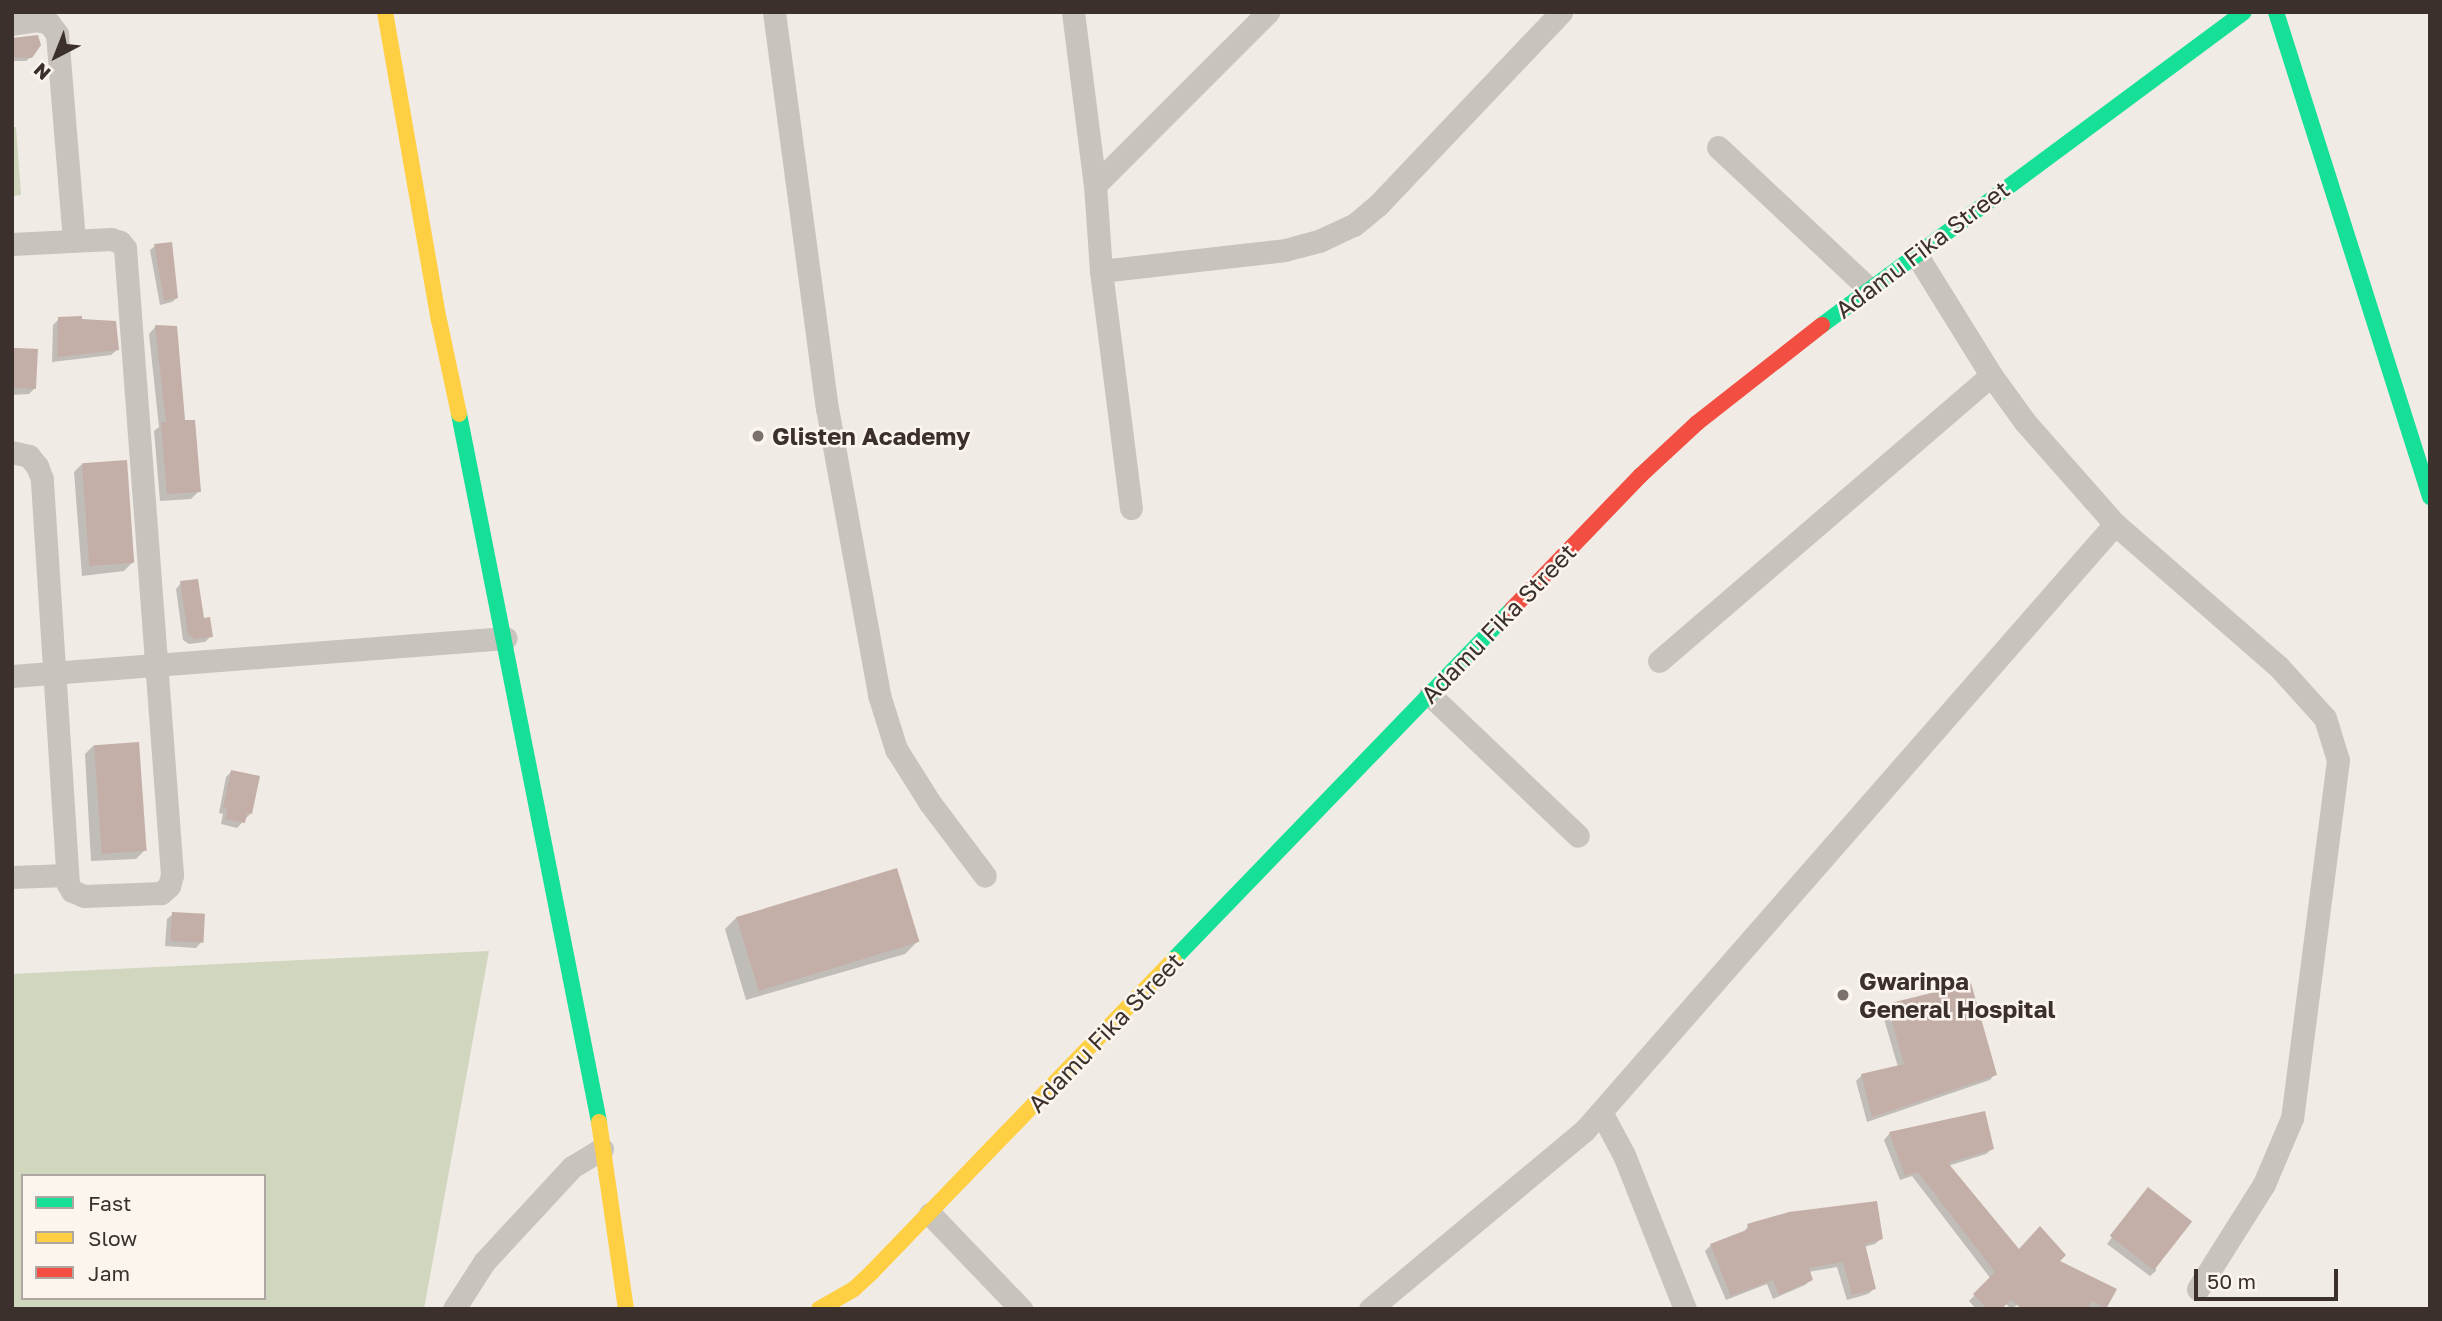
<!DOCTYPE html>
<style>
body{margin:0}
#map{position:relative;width:2442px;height:1321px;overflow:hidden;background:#f0ebe5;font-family:"Golos Text",sans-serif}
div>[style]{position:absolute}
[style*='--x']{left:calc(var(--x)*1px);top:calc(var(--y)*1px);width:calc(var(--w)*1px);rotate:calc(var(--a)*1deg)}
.green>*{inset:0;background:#d1d6bf}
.shadow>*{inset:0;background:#0003}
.building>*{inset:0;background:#c3afa7;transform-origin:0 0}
.street>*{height:23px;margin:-11.5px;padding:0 11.5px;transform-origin:11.5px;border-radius:11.5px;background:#c9c3be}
.fast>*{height:16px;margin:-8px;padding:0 8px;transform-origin:8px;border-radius:8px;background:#16e098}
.slow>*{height:16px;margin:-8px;padding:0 8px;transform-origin:8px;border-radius:8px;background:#ffcf43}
.jam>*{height:16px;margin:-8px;padding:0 8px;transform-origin:8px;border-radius:8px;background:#f24e42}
.dots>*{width:19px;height:19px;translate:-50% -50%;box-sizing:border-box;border:4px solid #fbf5ee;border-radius:50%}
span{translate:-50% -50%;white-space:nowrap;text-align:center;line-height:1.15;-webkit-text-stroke:5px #fbf5ee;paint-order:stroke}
.street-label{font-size:24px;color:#3b302b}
.poi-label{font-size:24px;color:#3b302b;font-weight:700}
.left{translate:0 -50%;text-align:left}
.frame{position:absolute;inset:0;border:14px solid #3b302b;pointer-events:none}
.legend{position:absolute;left:21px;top:1174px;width:245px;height:126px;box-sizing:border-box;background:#fbf5ee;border:2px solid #aea6a0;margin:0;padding:9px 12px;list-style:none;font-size:21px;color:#3b302b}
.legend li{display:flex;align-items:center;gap:14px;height:35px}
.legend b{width:35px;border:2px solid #aea6a0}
.north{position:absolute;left:21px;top:21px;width:70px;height:70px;-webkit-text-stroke:5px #fbf5ee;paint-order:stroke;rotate:222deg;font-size:19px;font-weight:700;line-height:28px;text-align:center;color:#3b302b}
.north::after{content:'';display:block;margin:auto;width:24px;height:32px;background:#3b302b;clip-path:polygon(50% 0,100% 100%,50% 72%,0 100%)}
.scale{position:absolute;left:2194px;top:1269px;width:144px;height:32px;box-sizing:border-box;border:4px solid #3b302b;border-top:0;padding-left:9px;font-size:21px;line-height:24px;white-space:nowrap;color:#3b302b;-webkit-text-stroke:5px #fbf5ee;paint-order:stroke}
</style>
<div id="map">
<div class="green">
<i style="clip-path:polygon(12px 127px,16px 127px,21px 195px,12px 196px)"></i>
<i style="clip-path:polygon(evenodd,489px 951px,424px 1309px,12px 1309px,12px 974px,489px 951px,23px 1176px,264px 1176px,264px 1298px,23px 1298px,23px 1176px)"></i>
</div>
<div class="shadow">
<i style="clip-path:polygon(12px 39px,31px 57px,26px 61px,12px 61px)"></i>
<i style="clip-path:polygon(155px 246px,177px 298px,172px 302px,160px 305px,150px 250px)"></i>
<i style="clip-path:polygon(59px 319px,117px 350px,111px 355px,52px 362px,53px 325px)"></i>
<i style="clip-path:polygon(156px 326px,199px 491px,191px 499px,160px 501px,154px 431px,159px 427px,149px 334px)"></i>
<i style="clip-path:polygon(12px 353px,35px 388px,29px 394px,12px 395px)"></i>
<i style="clip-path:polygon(82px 464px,133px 562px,124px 571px,82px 576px,74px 472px)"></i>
<i style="clip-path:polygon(181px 583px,211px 636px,205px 642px,189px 644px,183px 640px,176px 589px)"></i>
<i style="clip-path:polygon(94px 745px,145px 850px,136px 859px,91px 861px,85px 754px)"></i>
<i style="clip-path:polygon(232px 771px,258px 777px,250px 814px,237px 828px,221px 824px,223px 814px,219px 813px,226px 777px)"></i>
<i style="clip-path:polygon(173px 914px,201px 942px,196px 948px,165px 946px,167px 919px)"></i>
<i style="clip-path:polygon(737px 917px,917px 942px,905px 954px,746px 1000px,725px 929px)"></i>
<i style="clip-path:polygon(1888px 1006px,1995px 1074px,1990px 1080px,1867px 1122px,1856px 1081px,1862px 1075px,1898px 1067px,1882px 1012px)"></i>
<i style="clip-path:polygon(1984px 1113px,1992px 1149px,1986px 1154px,1948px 1166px,2018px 1252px,2058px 1262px,2115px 1290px,2103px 1309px,2022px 1309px,2017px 1305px,2011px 1309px,2005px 1303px,1999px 1309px,1976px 1309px,1969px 1301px,1991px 1279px,1912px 1176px,1900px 1180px,1884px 1140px,1889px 1134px)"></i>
<i style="clip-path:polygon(2143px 1194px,2156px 1271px,2150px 1276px,2107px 1244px)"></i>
<i style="clip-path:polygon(1748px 1226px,1881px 1239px,1875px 1244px,1864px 1247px,1874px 1289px,1868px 1294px,1847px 1300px,1837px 1267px,1808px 1272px,1811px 1280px,1805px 1285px,1773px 1299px,1767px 1284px,1726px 1300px,1705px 1251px,1711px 1245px,1743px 1233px)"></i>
</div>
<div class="building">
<i style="clip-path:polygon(38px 35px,41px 45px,32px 58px,12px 57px,12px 38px)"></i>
<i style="clip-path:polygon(172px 242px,178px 298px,164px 301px,154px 244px)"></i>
<i style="clip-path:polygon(82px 316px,82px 319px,116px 321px,119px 350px,57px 357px,58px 317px)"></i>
<i style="clip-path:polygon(155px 325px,177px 326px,185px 420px,195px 420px,201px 492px,167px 494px,161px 422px,166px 422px)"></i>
<i style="left:38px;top:349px;width:40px;height:26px;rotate:93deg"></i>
<i style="left:127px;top:460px;width:103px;height:45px;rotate:86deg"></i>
<i style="clip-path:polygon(198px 579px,204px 618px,210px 617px,213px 637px,195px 639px,188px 634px,180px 581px)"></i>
<i style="left:139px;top:742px;width:109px;height:45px;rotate:86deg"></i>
<i style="clip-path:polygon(231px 770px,260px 776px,252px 814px,247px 813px,245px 823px,225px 819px,227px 808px,223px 808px)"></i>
<i style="left:897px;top:868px;width:77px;height:168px;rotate:73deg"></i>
<i style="left:172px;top:912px;width:33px;height:29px;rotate:3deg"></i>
<i style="clip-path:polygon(1971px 983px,1997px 1075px,1872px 1117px,1861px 1074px,1904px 1064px,1887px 1004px)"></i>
<i style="clip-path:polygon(1985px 1111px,1994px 1149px,1948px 1163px,2019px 1249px,2040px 1226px,2066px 1255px,2060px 1261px,2117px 1289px,2106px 1309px,2092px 1301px,2087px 1309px,2022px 1309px,2011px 1299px,2002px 1309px,1987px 1309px,1973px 1294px,1995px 1272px,1918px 1172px,1905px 1176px,1889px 1132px)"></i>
<i style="left:2148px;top:1187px;width:56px;height:62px;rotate:38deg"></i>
<i style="clip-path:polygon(1877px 1201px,1883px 1239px,1865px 1244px,1876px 1289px,1852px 1295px,1843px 1262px,1809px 1268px,1813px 1280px,1779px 1295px,1773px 1280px,1731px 1296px,1710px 1244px,1749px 1229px,1747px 1224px,1789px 1212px)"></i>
</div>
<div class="street">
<i style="--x:774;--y:12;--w:400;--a:82.4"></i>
<i style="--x:827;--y:408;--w:292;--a:79.7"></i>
<i style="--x:879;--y:695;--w:57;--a:72.5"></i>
<i style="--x:896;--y:749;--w:64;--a:57.8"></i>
<i style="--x:930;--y:803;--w:91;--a:53"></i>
<i style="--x:1073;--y:12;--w:174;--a:82.8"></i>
<i style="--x:1095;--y:185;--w:86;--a:86"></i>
<i style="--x:1101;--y:271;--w:239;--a:82.8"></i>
<i style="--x:12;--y:24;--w:25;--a:-9"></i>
<i style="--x:37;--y:20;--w:12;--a:14"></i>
<i style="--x:49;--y:23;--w:14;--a:54"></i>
<i style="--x:57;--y:34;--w:207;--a:85.3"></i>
<i style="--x:1718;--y:147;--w:207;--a:43.2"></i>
<i style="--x:1095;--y:185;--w:245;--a:-45"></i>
<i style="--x:12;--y:244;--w:99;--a:-2.9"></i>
<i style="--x:111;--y:239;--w:9;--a:18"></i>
<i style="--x:120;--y:242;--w:8;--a:50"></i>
<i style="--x:125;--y:248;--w:629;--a:85.71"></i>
<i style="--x:172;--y:875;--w:11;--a:105"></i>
<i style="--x:169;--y:886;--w:11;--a:139"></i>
<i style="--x:161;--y:893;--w:77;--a:177.8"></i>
<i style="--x:84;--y:896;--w:13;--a:-157"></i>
<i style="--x:72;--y:891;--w:8;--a:-120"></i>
<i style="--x:68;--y:884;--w:406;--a:-93.7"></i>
<i style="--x:42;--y:479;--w:14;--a:-111"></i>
<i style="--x:37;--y:466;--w:13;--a:-129"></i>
<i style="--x:29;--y:456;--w:17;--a:-167"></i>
<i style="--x:1916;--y:254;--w:142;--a:58.2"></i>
<i style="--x:1991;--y:375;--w:58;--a:54.1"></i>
<i style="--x:2025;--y:422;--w:136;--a:48.6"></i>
<i style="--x:2115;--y:524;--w:216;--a:41.1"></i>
<i style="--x:2278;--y:666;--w:70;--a:47.9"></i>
<i style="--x:2325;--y:718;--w:44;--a:72.8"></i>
<i style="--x:2338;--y:760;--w:361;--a:97.3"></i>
<i style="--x:2292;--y:1118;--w:72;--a:113"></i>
<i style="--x:2264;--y:1184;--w:124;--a:122.2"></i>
<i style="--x:1101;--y:271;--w:185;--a:-6.5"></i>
<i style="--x:1285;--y:250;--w:35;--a:-15"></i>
<i style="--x:1319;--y:241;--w:38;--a:-25"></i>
<i style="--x:1354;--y:225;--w:31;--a:-40"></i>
<i style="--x:1378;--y:205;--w:266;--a:-46.5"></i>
<i style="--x:1659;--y:661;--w:438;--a:-40.7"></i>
<i style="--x:12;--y:676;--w:495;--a:-4.4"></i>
<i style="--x:1430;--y:695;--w:204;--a:43.6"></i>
<i style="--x:12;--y:877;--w:54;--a:-2.1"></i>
<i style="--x:1601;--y:1112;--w:49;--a:61.9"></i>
<i style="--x:1624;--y:1155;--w:166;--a:68.4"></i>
<i style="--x:930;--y:1214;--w:132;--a:46.2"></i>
<i style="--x:454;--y:1309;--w:56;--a:-57.4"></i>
<i style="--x:484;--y:1262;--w:129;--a:-47.2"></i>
<i style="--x:572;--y:1167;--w:35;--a:-31"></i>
<i style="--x:1370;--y:1309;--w:278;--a:-39.8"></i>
<i style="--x:1584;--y:1131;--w:806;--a:-48.82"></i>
</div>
<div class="fast">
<i style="--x:2276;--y:12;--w:509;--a:72.38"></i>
<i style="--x:1822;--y:325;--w:525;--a:-36.56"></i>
<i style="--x:459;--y:414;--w:722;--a:78.81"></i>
<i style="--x:1173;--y:960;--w:488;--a:-46"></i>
</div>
<div class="slow">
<i style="--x:385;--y:12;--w:313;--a:80.1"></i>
<i style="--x:439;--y:320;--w:96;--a:78"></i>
<i style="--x:599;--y:1122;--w:189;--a:81.8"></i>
<i style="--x:819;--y:1309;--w:40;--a:-29.7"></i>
<i style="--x:854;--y:1289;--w:25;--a:-43"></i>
<i style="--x:872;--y:1272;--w:434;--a:-46"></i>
</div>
<div class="jam">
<i style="--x:1512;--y:609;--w:185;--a:-46.1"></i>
<i style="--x:1640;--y:476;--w:78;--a:-42.9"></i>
<i style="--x:1697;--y:423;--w:159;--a:-38.1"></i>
</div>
<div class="dots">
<i style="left:758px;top:436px;background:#7a716c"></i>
<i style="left:1843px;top:995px;background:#7a716c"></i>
</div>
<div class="street-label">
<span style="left:1922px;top:249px;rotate:-37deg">Adamu Fika Street</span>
<span style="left:1498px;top:623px;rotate:-46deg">Adamu Fika Street</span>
<span style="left:1105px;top:1032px;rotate:-46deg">Adamu Fika Street</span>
</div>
<div class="poi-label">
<span class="left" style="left:772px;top:436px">Glisten Academy</span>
<span class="left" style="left:1859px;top:995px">Gwarinpa<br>General Hospital</span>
</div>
<div class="frame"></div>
<ul class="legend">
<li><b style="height:9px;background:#16e098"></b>Fast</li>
<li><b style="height:9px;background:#ffcf43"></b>Slow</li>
<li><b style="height:9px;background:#f24e42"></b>Jam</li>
</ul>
<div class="north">N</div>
<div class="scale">50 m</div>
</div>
